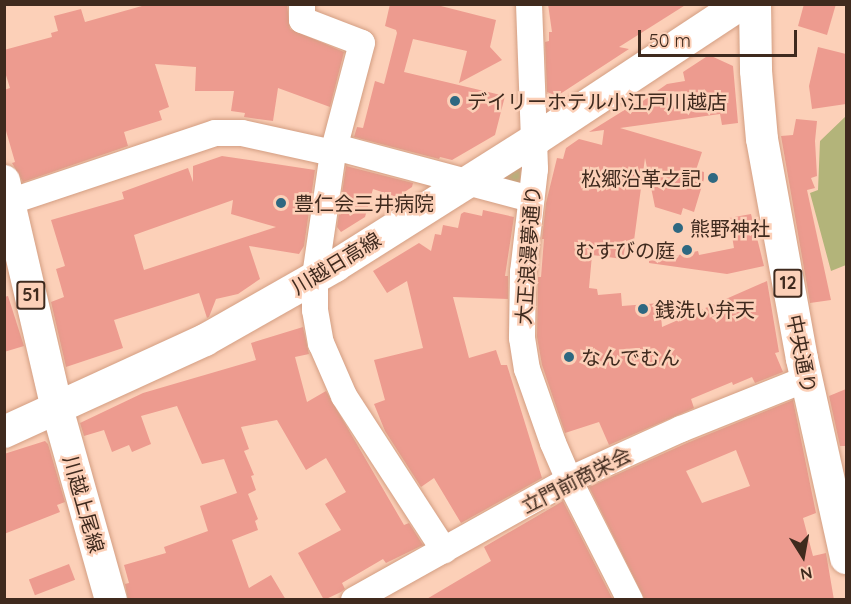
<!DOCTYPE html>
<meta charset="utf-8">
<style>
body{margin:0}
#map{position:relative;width:851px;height:604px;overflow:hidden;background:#fcd0b8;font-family:Quicksand,"Noto Sans JP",sans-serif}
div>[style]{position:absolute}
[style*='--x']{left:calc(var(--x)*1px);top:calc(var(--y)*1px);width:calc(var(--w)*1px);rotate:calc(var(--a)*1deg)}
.green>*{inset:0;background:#b3b47a}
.building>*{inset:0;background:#ed9b8f;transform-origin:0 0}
.roads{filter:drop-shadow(0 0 2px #d39e82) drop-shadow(0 0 2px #d39e82)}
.minor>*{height:26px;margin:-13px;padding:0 13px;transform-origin:13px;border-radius:13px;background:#fff}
.major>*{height:32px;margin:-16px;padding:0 16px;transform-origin:16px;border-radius:16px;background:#fff}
.dots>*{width:16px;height:16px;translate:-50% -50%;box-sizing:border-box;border:3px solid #fcd0b8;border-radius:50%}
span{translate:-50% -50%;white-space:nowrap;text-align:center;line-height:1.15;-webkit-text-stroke:5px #fcd0b8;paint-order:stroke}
.shield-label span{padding:2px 4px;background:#fcd0b8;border:2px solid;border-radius:4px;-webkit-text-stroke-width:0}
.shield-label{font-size:18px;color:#3f2a1e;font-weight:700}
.poi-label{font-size:20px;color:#3f2a1e}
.left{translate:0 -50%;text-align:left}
.right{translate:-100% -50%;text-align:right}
.street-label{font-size:20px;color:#3f2a1e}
.frame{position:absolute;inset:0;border:6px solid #3f2a1e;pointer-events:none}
.north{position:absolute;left:773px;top:526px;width:60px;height:60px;-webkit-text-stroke:4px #fcd0b8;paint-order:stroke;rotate:169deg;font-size:16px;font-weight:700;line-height:24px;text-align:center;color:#3f2a1e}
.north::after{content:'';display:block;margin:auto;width:21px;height:27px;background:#3f2a1e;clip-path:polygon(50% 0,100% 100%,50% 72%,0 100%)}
.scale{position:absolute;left:638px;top:30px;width:159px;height:27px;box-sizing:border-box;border:3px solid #3f2a1e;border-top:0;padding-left:8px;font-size:18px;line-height:21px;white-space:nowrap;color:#3f2a1e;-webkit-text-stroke:4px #fcd0b8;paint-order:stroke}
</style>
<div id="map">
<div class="green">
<i style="clip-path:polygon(846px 116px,846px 265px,831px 271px,810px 193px,818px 190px,820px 141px)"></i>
<i style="clip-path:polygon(521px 163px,520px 189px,497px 179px)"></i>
</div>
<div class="building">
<i style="clip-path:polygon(149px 4px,287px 4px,290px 29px,344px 52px,330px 107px,278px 88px,273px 121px,244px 117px,245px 113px,231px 111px,234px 91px,195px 91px,196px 67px,155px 64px,169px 107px,159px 111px,162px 120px,124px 132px,128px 146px,23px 182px,12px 163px,15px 162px,4px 124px,4px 90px,10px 88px,4px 69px,4px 50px,52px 37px,51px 33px,58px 31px,54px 16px,81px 9px,85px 22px)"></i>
<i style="clip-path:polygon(390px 4px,433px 4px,496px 20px,490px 47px,502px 60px,459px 83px,467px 51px,413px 39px,404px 72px,505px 96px,495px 135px,452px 160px,440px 157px,439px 159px,354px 137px,357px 127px,363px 128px,375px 81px,384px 84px,397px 33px,396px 30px,385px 26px)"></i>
<i style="clip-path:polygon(548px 4px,687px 4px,619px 47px,629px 49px,557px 96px,547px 92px,545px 42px,549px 41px,549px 32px,552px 32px)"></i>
<i style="clip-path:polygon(804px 4px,836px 4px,827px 35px,798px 26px)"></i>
<i style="clip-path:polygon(818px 47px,846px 54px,846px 104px,812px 109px,809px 86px)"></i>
<i style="clip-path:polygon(709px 55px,733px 66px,738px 123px,722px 125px,720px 114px,620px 128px,702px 152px,696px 170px,704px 172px,704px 179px,694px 212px,683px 208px,681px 215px,655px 207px,645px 158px,633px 248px,625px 247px,623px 259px,592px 255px,589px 288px,597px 289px,598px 295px,621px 293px,622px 306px,660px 303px,662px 327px,767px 281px,779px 352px,775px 353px,783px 372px,755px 383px,752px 377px,733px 385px,732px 382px,691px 399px,694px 408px,609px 445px,599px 422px,565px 433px,542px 365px,537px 337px,538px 277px,541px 277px,544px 239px,542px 239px,546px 203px,557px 158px,563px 159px,566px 148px,579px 139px,602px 145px,604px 130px,589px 132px,639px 101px,640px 103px,667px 84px,685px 81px,683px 72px)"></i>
<i style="clip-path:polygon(796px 119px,817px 121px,815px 141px,817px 176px,811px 178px,815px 188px,807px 190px,831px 300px,810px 303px,781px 136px,793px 135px)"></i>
<i style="clip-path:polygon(evenodd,222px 156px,315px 170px,304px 246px,299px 254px,249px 246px,260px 279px,238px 294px,216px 299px,209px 317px,207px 318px,199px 293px,114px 320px,123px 348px,66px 367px,51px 302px,64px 297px,56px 269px,65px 266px,51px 220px,124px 199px,122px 192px,188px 168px,193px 182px,193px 166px,222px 156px,233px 200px,231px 214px,276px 227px,144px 270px,134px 235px,233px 200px)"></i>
<i style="clip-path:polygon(346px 166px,413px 183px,412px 187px,397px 197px,373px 189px,365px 217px,341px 232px,337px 227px)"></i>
<i style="clip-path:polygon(483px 210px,514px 217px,505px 276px,508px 276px,508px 299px,453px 297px,469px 358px,496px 350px,501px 365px,507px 365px,542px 478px,461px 523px,434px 478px,421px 487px,385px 431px,374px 404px,385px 400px,374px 360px,423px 348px,407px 281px,387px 293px,373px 271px,419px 243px,431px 251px,435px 234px,441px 235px,443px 225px,458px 228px,461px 214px,464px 212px,482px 216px)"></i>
<i style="clip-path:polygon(751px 214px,764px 266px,727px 274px,649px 263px,649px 261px,698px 251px,699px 255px,734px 248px,729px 218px)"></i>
<i style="clip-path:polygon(8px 296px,24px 346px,4px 352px,4px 297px)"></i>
<i style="clip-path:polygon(303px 327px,309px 354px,295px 357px,307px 402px,326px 391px,404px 525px,409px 523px,423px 545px,386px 563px,383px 559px,342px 583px,345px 589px,341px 592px,324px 600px,298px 553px,341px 530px,325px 504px,346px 492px,326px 458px,306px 470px,277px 420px,241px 427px,249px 449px,244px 451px,254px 475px,251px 476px,256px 490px,248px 494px,258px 519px,255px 521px,258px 530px,232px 540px,249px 588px,271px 575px,286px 600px,128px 600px,125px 584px,129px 583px,124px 565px,166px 553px,164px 547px,208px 531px,200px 506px,237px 493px,224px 459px,202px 464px,177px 406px,141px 416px,151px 444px,132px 452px,129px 445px,112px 452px,104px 430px,84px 436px,80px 423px,143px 393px,256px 360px,251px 343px)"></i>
<i style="clip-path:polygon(846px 389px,846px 446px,840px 446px,829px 396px)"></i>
<i style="clip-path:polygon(evenodd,793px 400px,816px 513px,803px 518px,813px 556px,826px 553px,834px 600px,645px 600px,589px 487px,687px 443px,793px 400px,736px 450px,750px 486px,702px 503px,686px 471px,736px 450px)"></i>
<i style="clip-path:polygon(45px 441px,48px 444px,65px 502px,57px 505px,60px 512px,4px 534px,4px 454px)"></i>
<i style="clip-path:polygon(563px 501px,612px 598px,425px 600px,491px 561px,484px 547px)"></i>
<i style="left:69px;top:564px;width:17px;height:43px;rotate:69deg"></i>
</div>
<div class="roads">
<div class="minor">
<i style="--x:302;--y:4;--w:16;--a:90"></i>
<i style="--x:302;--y:20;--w:64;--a:21"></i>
<i style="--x:362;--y:43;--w:114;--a:104.8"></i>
<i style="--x:333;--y:153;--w:125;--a:98.3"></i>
<i style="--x:315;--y:277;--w:33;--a:90"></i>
<i style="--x:315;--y:310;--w:34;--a:80"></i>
<i style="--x:321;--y:343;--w:58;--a:66.5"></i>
<i style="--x:344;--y:396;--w:184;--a:57"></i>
<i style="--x:529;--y:4;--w:165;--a:87.9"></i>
<i style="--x:535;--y:169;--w:104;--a:96.6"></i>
<i style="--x:523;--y:272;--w:66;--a:90.9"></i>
<i style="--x:522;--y:338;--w:31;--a:81"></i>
<i style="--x:527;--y:369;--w:78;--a:70.6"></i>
<i style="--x:553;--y:443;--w:40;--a:66.6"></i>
<i style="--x:569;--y:480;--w:135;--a:63.1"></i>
<i style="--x:335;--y:147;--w:203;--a:14.9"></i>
<i style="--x:9;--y:202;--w:217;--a:-18.5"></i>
<i style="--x:215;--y:133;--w:27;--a:0"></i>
<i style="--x:242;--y:133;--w:93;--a:12.4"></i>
<i style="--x:354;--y:600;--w:246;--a:-29.2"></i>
<i style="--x:569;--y:480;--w:123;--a:-24.5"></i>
<i style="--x:681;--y:429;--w:135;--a:-21.8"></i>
</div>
<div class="major">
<i style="--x:755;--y:4;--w:67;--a:89.1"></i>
<i style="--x:756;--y:71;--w:68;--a:85"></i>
<i style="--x:762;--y:139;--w:224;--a:79.7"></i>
<i style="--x:802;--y:359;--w:204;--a:77.5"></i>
<i style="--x:4;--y:181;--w:233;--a:76.9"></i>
<i style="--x:57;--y:408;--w:199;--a:74.3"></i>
<i style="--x:4;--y:432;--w:221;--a:-24.6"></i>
<i style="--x:205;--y:340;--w:150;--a:-29.6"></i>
<i style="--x:335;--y:266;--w:238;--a:-32.3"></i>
<i style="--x:536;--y:139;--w:245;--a:-33.4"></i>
</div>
</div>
<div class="dots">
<i style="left:455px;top:101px;background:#2e6881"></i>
<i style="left:713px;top:178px;background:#2e6881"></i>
<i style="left:281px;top:203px;background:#2e6881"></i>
<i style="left:678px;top:228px;background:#2e6881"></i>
<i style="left:687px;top:250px;background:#2e6881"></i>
<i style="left:643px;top:309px;background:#2e6881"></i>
<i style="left:569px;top:357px;background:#2e6881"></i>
</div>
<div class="shield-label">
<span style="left:788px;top:283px">12</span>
<span style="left:31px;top:295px">51</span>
</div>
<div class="poi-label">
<span class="left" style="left:467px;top:101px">デイリーホテル小江戸川越店</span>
<span class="right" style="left:701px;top:178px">松郷沿革之記</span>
<span class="left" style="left:294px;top:203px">豊仁会三井病院</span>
<span class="left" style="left:690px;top:228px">熊野神社</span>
<span class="right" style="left:675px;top:250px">むすびの庭</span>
<span class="left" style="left:655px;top:309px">銭洗い弁天</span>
<span class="left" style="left:581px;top:357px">なんでむん</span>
</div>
<div class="street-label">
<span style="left:528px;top:255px;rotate:-86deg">大正浪漫夢通り</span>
<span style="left:336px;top:263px;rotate:-31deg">川越日高線</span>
<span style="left:802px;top:354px;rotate:79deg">中央通り</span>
<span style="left:576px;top:480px;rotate:-27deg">立門前商栄会</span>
<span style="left:84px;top:504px;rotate:74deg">川越上尾線</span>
</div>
<div class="frame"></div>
<div class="north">N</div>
<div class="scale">50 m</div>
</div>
